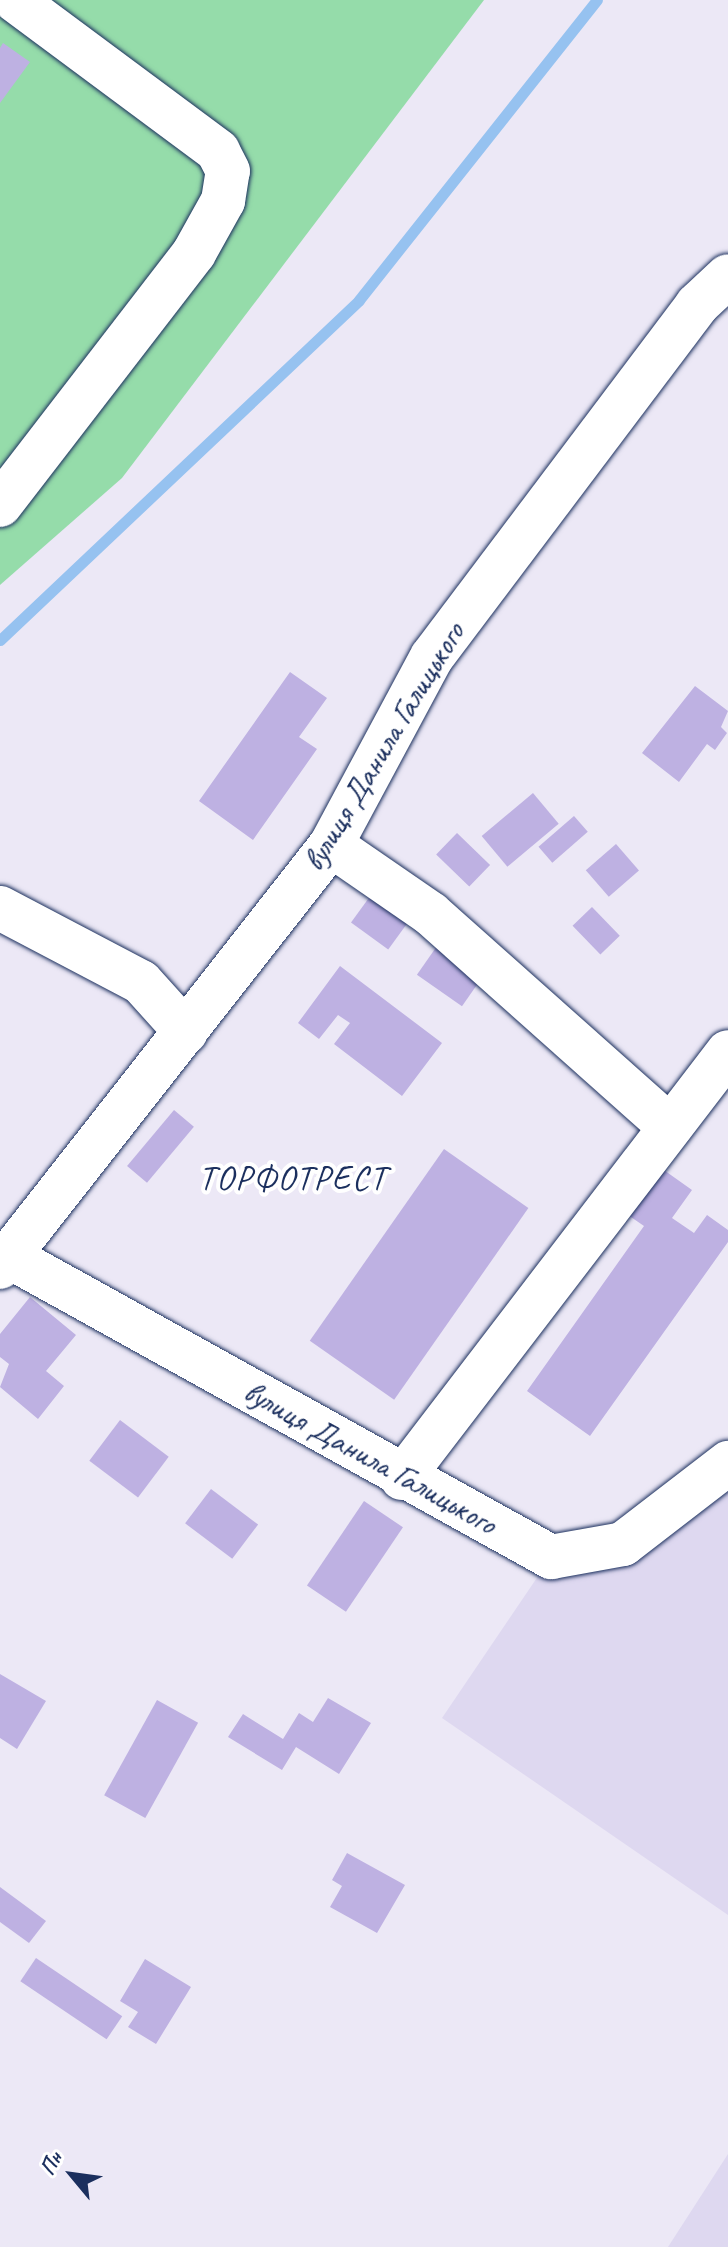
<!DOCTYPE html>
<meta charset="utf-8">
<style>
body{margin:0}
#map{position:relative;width:728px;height:2247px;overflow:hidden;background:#ece8f6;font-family:Caveat,sans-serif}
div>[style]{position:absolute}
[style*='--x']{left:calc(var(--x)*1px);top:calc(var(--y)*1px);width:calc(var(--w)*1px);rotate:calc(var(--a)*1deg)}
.built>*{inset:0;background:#ded8f0}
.green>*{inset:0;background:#95dcaa}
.stream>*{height:11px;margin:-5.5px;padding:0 5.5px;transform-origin:5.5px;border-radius:5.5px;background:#96c2f0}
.building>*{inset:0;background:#beb1e2;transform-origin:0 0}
.roads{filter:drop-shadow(0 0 2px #1b2f5e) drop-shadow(0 0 2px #1b2f5e)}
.minor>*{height:44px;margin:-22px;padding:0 22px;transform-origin:22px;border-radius:22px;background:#fff}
span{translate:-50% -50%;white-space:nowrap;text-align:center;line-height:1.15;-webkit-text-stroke:8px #fff;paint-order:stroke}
.street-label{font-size:32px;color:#1b2f5e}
.neighbourhood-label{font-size:34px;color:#1b2f5e;letter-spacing:2px}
.north{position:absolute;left:32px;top:2135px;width:80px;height:80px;-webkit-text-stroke:6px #fff;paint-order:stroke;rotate:299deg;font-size:22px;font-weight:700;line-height:32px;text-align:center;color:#1b2f5e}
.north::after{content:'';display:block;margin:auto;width:28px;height:36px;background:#1b2f5e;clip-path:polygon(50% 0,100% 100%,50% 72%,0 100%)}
</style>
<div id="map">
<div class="built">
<i style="clip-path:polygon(712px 1482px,728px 1491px,728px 1915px,442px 1718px,551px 1557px)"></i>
<i style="clip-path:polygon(728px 2154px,728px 2247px,668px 2247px)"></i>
</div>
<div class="green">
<i style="clip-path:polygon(0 0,484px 0,122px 478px,0 585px)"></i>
</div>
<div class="stream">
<i style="--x:0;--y:640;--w:494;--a:-43.4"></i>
<i style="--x:359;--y:300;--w:383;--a:-51.6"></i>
</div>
<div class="building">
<i style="clip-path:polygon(3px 43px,30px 62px,0 103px,0 48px)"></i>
<i style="clip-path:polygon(290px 672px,327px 698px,299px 737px,317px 749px,253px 840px,199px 801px)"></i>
<i style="clip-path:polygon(695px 686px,728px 711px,721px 727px,727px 733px,715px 750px,707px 744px,679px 782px,642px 753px)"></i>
<i style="left:533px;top:793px;width:40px;height:67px;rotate:50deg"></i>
<i style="left:574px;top:816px;width:21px;height:47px;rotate:49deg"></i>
<i style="left:457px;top:833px;width:46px;height:30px;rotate:44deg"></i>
<i style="left:616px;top:844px;width:35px;height:40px;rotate:49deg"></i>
<i style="left:371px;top:895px;width:46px;height:34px;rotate:36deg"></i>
<i style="left:592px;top:907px;width:40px;height:27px;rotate:46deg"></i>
<i style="left:437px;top:946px;width:55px;height:35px;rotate:35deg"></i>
<i style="clip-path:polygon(340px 966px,442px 1043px,402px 1096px,334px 1044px,350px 1023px,338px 1015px,319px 1039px,298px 1023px)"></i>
<i style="left:174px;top:1110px;width:26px;height:73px;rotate:40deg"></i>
<i style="left:444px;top:1149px;width:103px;height:234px;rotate:35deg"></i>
<i style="clip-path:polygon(661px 1168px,692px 1190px,672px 1218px,694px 1233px,707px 1215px,728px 1230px,728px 1242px,590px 1436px,527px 1391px,644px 1226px,628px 1215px)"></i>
<i style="clip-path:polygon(30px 1297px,76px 1335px,46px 1371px,64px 1386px,38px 1419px,0 1387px,9px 1364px,0 1357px,0 1334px)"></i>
<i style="left:120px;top:1420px;width:61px;height:51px;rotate:37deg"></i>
<i style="left:211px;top:1489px;width:59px;height:43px;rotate:37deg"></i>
<i style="left:364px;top:1501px;width:47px;height:102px;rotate:34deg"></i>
<i style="clip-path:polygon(0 1674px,46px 1701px,17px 1749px,0 1738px)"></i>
<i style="clip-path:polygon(328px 1698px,371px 1723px,339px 1774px,296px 1747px,282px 1770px,228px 1737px,243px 1714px,283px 1739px,299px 1713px,313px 1722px)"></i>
<i style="left:157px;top:1700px;width:47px;height:109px;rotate:29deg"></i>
<i style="clip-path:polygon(347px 1853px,405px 1885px,377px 1933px,330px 1907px,342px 1886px,332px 1880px)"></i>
<i style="clip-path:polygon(0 1887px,46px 1921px,29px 1943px,0 1922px)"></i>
<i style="left:36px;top:1958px;width:104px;height:28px;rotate:34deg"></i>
<i style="clip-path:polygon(145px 1959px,191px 1987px,156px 2044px,128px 2027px,138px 2012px,120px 2001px)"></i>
</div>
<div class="roads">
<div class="minor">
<i style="--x:0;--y:505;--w:318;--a:-52.4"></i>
<i style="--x:194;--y:253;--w:60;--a:-60.9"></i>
<i style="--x:223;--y:201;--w:30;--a:-81"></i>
<i style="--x:228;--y:171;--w:22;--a:-117"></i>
<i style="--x:218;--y:151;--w:253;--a:-143.4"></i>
<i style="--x:331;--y:845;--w:121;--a:34.6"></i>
<i style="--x:431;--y:914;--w:320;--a:41.7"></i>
<i style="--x:0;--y:908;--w:159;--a:27.7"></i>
<i style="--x:141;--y:982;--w:67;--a:48"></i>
<i style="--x:10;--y:1257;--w:619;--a:29.01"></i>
<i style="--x:551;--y:1557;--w:73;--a:-10.2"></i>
<i style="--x:623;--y:1544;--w:133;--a:-37.6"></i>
<i style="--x:0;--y:1267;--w:536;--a:-51.89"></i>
<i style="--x:331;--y:845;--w:213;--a:-61.8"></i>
<i style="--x:432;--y:657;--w:441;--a:-53"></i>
<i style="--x:697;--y:305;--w:42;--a:-43.1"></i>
<i style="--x:402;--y:1478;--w:536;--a:-52.57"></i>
</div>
</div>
<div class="street-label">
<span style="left:384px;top:747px;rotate:-59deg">вулиця Данила Галицького</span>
<span style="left:370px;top:1458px;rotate:29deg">вулиця Данила Галицького</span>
</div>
<div class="neighbourhood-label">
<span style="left:293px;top:1178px">ТОРФОТРЕСТ</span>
</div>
<div class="north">Пн</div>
</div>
